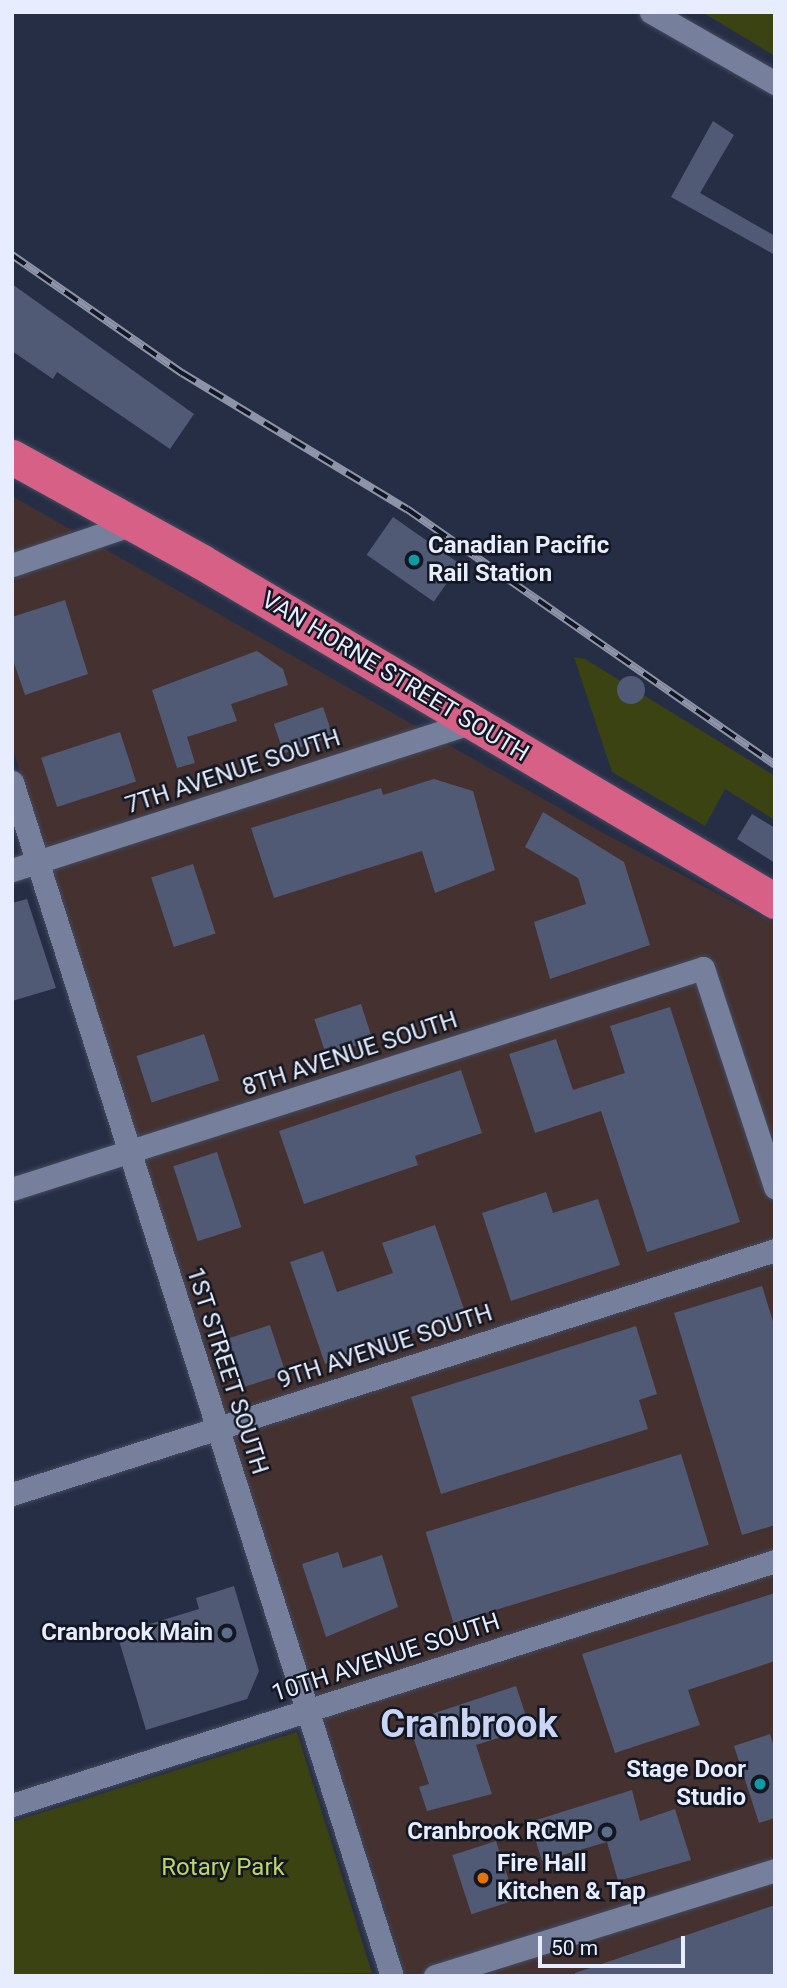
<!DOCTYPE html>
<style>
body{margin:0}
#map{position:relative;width:787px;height:1988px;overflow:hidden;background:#262e46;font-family:Roboto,sans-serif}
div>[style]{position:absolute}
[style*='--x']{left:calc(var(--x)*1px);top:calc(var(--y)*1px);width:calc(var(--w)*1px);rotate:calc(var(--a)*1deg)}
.commercial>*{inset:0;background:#45312f}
.green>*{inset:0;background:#3a4311}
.building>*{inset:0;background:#505a75;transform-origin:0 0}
.round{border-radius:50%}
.roads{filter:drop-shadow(0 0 2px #434a5e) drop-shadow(0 0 2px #434a5e)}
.minor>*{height:23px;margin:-11.5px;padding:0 11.5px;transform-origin:11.5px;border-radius:11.5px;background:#76809d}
.highway>*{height:35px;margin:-17.5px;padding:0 17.5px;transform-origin:17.5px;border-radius:17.5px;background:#d76186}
.rail>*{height:8px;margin-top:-4px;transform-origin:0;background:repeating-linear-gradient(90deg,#131722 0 16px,#8d94a9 0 32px);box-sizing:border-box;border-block:2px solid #8d94a9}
.dots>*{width:19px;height:19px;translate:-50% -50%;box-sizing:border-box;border:4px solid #131722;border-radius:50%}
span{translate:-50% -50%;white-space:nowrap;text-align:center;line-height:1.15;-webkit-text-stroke:5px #131722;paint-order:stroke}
.poi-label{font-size:24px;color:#e7edfe;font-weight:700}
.left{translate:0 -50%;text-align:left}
.right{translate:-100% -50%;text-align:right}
.street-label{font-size:24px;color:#e7edfe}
.park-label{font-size:24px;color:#bdd467}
.town-label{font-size:38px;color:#cad5f5;font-weight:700}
.frame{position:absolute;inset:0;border:14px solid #e7edfe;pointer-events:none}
.scale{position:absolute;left:538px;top:1936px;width:147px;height:32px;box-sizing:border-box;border:4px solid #e7edfe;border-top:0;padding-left:9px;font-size:21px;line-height:24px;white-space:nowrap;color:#e7edfe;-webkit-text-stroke:5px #131722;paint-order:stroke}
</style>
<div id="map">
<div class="commercial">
<i style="clip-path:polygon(12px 496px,603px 833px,775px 924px,775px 1976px,406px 1976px,12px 747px)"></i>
</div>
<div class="green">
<i style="clip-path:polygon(702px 12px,775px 12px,775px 56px)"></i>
<i style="clip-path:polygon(574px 657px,585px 659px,775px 776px,775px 820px,725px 789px,705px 826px,612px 772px)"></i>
<i style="clip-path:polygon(297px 1732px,372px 1973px,12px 1976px,12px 1822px)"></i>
</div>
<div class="building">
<i style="clip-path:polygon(713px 121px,734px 135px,700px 193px,775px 236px,775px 255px,671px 197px)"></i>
<i style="clip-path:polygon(12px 284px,194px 414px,170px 449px,57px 372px,53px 379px,12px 351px)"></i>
<i style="left:393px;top:517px;width:82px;height:46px;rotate:35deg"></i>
<i style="clip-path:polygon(65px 600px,88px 674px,25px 695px,12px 657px,12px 617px)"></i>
<i style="clip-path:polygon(257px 651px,283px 669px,288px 685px,231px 704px,237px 721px,187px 737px,195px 763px,177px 768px,152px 690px)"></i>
<i class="round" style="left:617px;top:676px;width:28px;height:28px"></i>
<i style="left:323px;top:707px;width:31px;height:52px;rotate:71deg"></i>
<i style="left:120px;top:732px;width:52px;height:83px;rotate:72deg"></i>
<i style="clip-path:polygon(434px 779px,473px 791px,495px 870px,435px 893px,422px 851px,274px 898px,251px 828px,381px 788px,383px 795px)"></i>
<i style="clip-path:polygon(543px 812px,624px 862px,650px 945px,550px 979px,534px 922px,586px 904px,578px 878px,525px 847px)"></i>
<i style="clip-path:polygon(752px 814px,775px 828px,775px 863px,737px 839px)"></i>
<i style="left:193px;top:864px;width:73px;height:44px;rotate:72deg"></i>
<i style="clip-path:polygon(27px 899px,56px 988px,12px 1001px,12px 903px)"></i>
<i style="left:361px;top:1004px;width:38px;height:49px;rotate:72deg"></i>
<i style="clip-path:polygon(670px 1007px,740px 1222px,647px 1252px,601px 1111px,535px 1133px,509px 1054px,556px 1039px,573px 1090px,625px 1073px,610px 1026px)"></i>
<i style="left:204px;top:1034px;width:49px;height:71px;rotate:72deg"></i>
<i style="clip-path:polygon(461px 1070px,482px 1133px,415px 1156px,418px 1165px,304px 1204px,279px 1131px)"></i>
<i style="left:217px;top:1152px;width:79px;height:46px;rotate:72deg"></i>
<i style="clip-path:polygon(546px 1192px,553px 1213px,598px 1199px,620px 1265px,511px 1301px,482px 1213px)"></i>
<i style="clip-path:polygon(435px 1225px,466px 1315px,325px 1364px,290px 1262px,323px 1251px,337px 1292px,393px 1273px,382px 1243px)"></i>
<i style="clip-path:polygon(762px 1286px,775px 1328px,775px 1525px,742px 1535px,674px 1313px)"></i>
<i style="left:270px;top:1325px;width:51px;height:44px;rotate:72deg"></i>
<i style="clip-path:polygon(636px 1326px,657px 1394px,639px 1400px,648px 1429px,441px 1494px,411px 1397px)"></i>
<i style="left:681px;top:1454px;width:95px;height:267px;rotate:73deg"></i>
<i style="clip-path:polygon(338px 1552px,343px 1568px,382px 1555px,398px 1607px,326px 1637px,302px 1564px)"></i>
<i style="clip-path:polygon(234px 1586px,259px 1671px,247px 1699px,146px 1730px,117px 1634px,199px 1609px,196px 1598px)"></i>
<i style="clip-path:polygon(775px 1593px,775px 1661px,688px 1690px,700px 1725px,615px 1753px,582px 1654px)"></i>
<i style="clip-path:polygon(516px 1686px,530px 1728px,476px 1745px,492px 1794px,427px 1811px,419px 1787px,429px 1784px,408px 1722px)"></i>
<i style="clip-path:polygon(770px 1734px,775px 1750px,775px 1818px,759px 1823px,734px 1746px)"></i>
<i style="clip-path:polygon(632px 1790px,640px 1821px,675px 1809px,691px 1860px,618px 1881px,607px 1842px,542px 1861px,530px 1822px)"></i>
<i style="left:496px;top:1841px;width:62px;height:46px;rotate:72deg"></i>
<i style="clip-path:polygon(775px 1905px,775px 1976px,575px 1976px,575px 1973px)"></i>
</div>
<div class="roads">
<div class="minor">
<i style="--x:651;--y:12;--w:143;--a:29.8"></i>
<i style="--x:12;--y:565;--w:128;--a:-18.7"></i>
<i style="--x:12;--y:782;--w:1253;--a:72.35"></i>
<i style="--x:12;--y:870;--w:481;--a:-17.8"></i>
<i style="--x:12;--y:1189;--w:725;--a:-17.74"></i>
<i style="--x:703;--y:968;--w:231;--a:71.8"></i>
<i style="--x:12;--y:1494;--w:801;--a:-17.73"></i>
<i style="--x:12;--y:1805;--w:801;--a:-17.73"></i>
<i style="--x:435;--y:1976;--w:356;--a:-17.3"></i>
</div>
<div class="highway">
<i style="--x:12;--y:457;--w:217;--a:28.9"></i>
<i style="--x:202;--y:562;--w:666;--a:30.61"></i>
</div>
</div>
<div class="rail">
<i style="--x:12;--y:255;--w:207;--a:34.8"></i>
<i style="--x:182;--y:373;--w:263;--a:31.2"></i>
<i style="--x:407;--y:509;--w:448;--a:34.8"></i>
</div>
<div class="dots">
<i style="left:414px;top:560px;background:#0f9aa8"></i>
<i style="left:227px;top:1633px;background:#5c6f8a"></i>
<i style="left:760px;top:1784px;background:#0f9aa8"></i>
<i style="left:607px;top:1832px;background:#5c6f8a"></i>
<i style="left:483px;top:1878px;background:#e8710a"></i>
</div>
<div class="poi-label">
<span class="left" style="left:428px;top:560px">Canadian Pacific<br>Rail Station</span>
<span class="right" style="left:213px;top:1633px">Cranbrook Main</span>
<span class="right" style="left:746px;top:1784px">Stage Door<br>Studio</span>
<span class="right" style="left:593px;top:1832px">Cranbrook RCMP</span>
<span class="left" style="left:497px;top:1878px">Fire Hall<br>Kitchen &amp; Tap</span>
</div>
<div class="street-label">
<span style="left:395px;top:677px;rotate:31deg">VAN HORNE STREET SOUTH</span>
<span style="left:233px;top:772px;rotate:-18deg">7TH AVENUE SOUTH</span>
<span style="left:350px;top:1054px;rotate:-18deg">8TH AVENUE SOUTH</span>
<span style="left:385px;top:1347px;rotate:-18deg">9TH AVENUE SOUTH</span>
<span style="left:227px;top:1371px;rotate:72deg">1ST STREET SOUTH</span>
<span style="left:386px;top:1658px;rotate:-18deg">10TH AVENUE SOUTH</span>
</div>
<div class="park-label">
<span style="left:223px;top:1868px">Rotary Park</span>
</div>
<div class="town-label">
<span style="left:469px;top:1725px">Cranbrook</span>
</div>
<div class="frame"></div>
<div class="scale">50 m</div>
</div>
